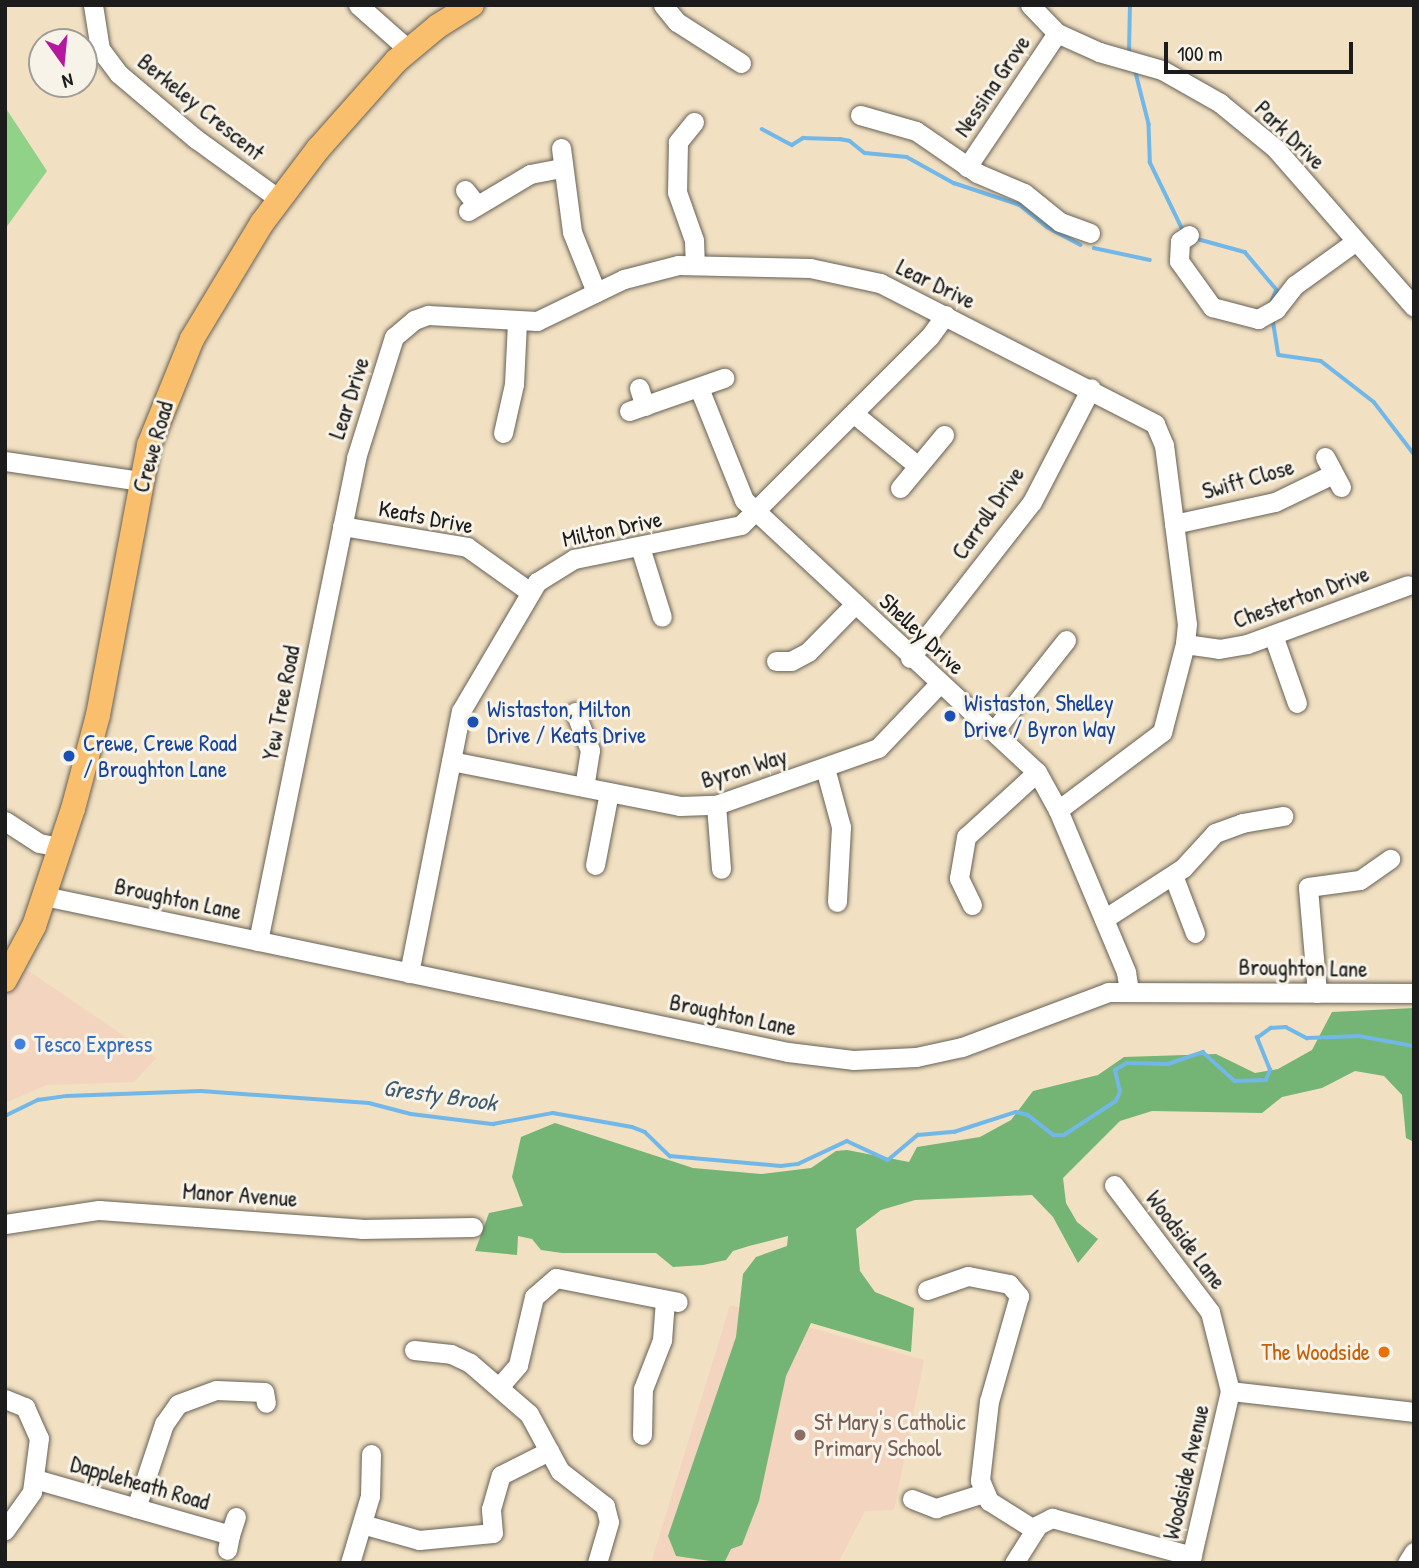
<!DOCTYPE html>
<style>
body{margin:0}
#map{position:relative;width:1419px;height:1568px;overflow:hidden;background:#f1e0c2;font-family:"Patrick Hand",sans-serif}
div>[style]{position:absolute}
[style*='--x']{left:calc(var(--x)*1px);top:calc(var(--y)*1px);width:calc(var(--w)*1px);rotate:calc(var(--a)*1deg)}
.built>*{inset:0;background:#f3d4bf}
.green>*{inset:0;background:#91d289}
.forest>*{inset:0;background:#74b475}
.stream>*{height:3.5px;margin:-1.75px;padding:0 1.75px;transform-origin:1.75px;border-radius:1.75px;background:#71b7e8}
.roads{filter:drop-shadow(0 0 2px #676156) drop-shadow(0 0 2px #676156)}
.minor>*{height:19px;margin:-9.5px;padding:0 9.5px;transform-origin:9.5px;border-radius:9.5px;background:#fff}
.major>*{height:24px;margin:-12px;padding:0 12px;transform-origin:12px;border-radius:12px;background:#f9bf6d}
.dots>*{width:19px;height:19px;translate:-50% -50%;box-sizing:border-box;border:4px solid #f7f3e8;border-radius:50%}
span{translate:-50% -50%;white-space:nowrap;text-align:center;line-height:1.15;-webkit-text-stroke:6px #f7f3e8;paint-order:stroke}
.street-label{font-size:23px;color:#1c1c1c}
.transit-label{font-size:23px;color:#164399}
.left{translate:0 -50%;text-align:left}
.shop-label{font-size:23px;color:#366cbe}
.food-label{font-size:23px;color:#c56008}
.right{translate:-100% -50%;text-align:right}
.education-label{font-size:23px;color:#785e54}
.water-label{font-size:24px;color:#3e5a6e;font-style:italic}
.frame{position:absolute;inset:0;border:7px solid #1c1c1c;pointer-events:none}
.north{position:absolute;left:28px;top:28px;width:70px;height:70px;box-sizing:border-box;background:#f7f3e8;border:2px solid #9f9d96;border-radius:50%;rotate:165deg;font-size:19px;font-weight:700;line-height:28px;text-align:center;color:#1c1c1c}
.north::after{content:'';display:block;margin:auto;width:24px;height:32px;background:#b5179e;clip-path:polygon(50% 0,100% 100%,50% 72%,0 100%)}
.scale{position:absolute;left:1164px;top:42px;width:189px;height:32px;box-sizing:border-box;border:4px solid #1c1c1c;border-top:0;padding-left:9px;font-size:21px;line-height:24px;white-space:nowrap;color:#1c1c1c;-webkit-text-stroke:5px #f7f3e8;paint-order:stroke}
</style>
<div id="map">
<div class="built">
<i style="clip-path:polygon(26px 969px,156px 1058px,134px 1082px,47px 1085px,5px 1103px,5px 999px)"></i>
<i style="clip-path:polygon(730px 1305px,924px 1360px,894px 1510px,865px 1511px,838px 1563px,651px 1563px)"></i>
</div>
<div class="green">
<i style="clip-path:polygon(5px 107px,47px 171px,5px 229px)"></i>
</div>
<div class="forest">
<i style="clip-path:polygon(1414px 1008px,1414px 1142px,1406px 1138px,1402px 1095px,1384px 1076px,1355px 1071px,1322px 1088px,1282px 1097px,1262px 1113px,1152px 1111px,1120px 1121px,1063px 1178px,1066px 1203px,1077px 1222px,1098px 1239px,1078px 1263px,1053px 1217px,1032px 1195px,915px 1200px,881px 1210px,856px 1229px,860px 1271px,875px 1292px,914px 1308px,911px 1352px,811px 1323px,786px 1376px,759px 1501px,742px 1545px,731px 1549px,724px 1563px,676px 1556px,668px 1536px,736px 1337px,743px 1274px,756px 1257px,787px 1246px,788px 1236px,749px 1246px,733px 1251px,726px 1260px,703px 1265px,673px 1267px,656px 1253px,562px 1253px,541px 1250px,532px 1239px,518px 1236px,517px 1255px,475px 1251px,489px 1213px,523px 1206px,512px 1177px,521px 1137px,555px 1123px,693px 1168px,761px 1174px,811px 1168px,836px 1151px,847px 1150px,909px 1162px,917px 1147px,980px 1137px,1011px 1120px,1033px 1091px,1098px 1075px,1124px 1057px,1216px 1054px,1255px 1073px,1278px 1069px,1312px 1050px,1332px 1012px)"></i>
</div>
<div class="stream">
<i style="--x:1129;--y:52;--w:47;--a:-88.8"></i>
<i style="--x:1135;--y:69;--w:57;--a:75.7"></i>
<i style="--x:1149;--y:124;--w:38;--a:88"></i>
<i style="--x:1150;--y:162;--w:76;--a:64.1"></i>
<i style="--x:762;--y:129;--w:34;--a:28"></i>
<i style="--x:792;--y:145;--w:13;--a:-32"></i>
<i style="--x:803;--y:138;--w:37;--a:2"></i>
<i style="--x:840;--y:139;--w:10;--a:11"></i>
<i style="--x:850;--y:141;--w:19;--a:39"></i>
<i style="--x:865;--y:153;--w:42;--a:5.4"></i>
<i style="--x:907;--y:157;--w:54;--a:29"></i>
<i style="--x:954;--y:183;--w:70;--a:18.4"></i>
<i style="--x:1020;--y:205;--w:35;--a:39"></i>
<i style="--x:1047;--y:227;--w:38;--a:28"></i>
<i style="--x:1194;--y:238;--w:53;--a:15.4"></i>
<i style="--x:1245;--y:252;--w:50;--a:49.9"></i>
<i style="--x:1277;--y:290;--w:10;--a:114"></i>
<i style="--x:1094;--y:248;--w:57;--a:12.1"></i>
<i style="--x:1273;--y:319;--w:36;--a:81"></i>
<i style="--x:1279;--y:355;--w:42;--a:8.1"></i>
<i style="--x:1321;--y:361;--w:67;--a:37.7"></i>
<i style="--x:1374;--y:402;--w:66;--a:52.4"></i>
<i style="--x:5;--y:1116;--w:37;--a:-26"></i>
<i style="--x:38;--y:1100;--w:29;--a:-8"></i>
<i style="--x:67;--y:1096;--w:134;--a:-2.1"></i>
<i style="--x:201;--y:1091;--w:168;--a:4.1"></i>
<i style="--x:369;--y:1103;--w:43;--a:14.7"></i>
<i style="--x:411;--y:1114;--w:83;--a:7"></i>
<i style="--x:493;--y:1124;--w:61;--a:-10.4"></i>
<i style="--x:553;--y:1113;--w:80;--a:10"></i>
<i style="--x:632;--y:1127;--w:14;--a:21"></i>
<i style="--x:645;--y:1132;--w:35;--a:44"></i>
<i style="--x:670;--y:1156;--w:111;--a:5.1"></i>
<i style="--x:781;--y:1166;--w:17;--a:-7"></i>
<i style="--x:798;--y:1164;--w:54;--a:-25.1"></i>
<i style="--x:847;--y:1141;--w:45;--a:24.9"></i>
<i style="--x:888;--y:1160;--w:39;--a:-40"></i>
<i style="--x:918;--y:1135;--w:36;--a:-5"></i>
<i style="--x:954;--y:1132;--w:65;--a:-17.9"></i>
<i style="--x:1016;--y:1112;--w:12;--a:14"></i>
<i style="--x:1028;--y:1115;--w:33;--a:38"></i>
<i style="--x:1054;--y:1135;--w:10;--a:0"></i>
<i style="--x:1064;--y:1135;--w:62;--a:-33.2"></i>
<i style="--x:1116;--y:1101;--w:10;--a:-66"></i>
<i style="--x:1120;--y:1092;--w:23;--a:-103"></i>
<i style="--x:1115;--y:1070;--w:14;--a:-30"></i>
<i style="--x:1127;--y:1063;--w:41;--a:1.4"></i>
<i style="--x:1168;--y:1064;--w:37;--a:-19"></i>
<i style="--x:1203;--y:1052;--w:43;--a:42.2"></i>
<i style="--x:1235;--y:1081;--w:31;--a:-2"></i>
<i style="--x:1266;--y:1080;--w:11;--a:-68"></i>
<i style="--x:1270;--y:1070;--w:35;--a:-112"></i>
<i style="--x:1257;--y:1038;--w:17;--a:-36"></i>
<i style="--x:1271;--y:1028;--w:15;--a:-4"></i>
<i style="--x:1286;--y:1027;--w:24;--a:28"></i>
<i style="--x:1307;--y:1038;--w:52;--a:-2.2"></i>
<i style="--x:1359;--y:1036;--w:56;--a:10.3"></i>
</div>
<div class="roads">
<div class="minor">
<i style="--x:93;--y:5;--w:45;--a:81"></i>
<i style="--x:100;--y:49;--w:31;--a:53"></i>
<i style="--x:119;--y:74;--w:101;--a:40.2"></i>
<i style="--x:196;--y:139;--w:102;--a:35.9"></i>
<i style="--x:358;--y:5;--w:68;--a:41.4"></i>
<i style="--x:663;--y:5;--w:22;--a:51"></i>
<i style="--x:677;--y:22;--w:76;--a:32.6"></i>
<i style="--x:1030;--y:5;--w:39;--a:46"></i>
<i style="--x:1057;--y:33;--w:46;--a:24.3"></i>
<i style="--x:1099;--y:52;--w:66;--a:15.9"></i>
<i style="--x:1162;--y:70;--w:67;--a:29.6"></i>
<i style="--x:1220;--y:103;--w:71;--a:39.3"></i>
<i style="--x:1275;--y:148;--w:211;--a:48.8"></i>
<i style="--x:860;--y:115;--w:58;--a:15.9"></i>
<i style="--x:916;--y:131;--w:74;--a:34.5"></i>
<i style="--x:977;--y:173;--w:51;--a:23.1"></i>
<i style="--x:1024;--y:193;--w:46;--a:38.9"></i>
<i style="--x:1060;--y:222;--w:32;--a:20"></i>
<i style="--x:694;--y:122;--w:26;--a:129"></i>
<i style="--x:678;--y:142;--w:50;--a:91.1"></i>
<i style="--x:677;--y:192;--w:51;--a:70.5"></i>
<i style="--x:694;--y:240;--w:24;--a:88"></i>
<i style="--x:561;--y:148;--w:85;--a:82.5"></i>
<i style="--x:572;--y:232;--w:65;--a:68.2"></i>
<i style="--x:967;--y:167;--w:161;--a:-56.1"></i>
<i style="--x:465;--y:190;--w:18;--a:52"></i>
<i style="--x:468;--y:211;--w:72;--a:-30.8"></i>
<i style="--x:530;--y:174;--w:33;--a:-11"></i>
<i style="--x:1189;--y:235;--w:11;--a:146"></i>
<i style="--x:1180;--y:241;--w:20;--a:93"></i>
<i style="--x:1179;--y:261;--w:57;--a:54.3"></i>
<i style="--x:1212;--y:307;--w:48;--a:14.6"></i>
<i style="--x:1258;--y:319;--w:21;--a:-29"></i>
<i style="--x:1276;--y:309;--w:31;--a:-52"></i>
<i style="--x:1295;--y:285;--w:75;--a:-35.8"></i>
<i style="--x:639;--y:388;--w:19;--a:72"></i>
<i style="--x:699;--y:388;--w:121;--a:68.1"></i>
<i style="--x:744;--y:500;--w:400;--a:42.9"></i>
<i style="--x:1037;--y:772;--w:43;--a:61.1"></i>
<i style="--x:1058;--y:810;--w:176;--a:67.2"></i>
<i style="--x:1126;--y:972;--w:18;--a:81"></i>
<i style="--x:629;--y:411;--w:101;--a:-19.2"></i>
<i style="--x:853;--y:413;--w:84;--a:39.2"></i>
<i style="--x:503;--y:433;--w:50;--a:-77.3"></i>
<i style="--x:514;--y:384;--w:61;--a:-87.2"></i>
<i style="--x:1325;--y:457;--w:34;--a:62"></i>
<i style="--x:5;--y:461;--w:137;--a:8.4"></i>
<i style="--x:900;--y:488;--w:69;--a:-50.3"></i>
<i style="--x:1174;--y:524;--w:103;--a:-12.3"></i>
<i style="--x:1275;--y:502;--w:64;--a:-25.8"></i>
<i style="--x:342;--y:526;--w:127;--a:9.5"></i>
<i style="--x:467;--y:547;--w:77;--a:35.5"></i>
<i style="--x:640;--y:547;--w:73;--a:72.6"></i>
<i style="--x:1273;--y:635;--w:72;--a:70.6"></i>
<i style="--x:1185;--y:644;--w:34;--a:8"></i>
<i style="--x:1219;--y:649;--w:28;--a:-10"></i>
<i style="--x:1247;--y:644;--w:171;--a:-20.1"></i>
<i style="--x:910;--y:658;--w:198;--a:-52"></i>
<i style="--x:1032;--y:502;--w:128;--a:-62.6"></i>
<i style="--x:776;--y:661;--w:15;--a:0"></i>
<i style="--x:791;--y:661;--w:19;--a:-28"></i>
<i style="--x:808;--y:652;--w:66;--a:-45.6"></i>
<i style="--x:575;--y:712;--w:41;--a:68.5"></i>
<i style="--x:590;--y:750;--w:37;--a:99"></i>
<i style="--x:994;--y:731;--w:116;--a:-51.6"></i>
<i style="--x:451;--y:761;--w:233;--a:11.1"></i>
<i style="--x:680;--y:806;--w:36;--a:-2"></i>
<i style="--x:716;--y:805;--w:172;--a:-19.4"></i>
<i style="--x:878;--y:748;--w:88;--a:-46.4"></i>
<i style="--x:825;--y:768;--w:61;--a:74.8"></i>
<i style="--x:841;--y:827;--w:75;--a:93.1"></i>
<i style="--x:716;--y:805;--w:64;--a:85.5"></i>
<i style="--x:5;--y:821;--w:40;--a:32.9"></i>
<i style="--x:39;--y:843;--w:21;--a:11"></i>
<i style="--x:595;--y:865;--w:74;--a:-79.1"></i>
<i style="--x:1173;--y:875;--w:62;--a:69.2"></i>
<i style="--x:44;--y:896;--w:760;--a:11.84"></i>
<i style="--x:788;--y:1052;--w:65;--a:7"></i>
<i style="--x:853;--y:1060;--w:63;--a:-2.7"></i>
<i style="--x:916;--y:1057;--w:47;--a:-12.3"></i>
<i style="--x:962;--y:1047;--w:156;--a:-20.6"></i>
<i style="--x:1108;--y:992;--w:306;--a:0.2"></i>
<i style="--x:972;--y:905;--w:30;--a:-116"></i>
<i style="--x:959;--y:878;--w:42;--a:-80.3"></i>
<i style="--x:966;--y:837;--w:96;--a:-42.5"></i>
<i style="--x:1104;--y:919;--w:94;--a:-32.8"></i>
<i style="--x:1183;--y:868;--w:47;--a:-47.6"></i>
<i style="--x:1215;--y:833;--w:29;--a:-20"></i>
<i style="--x:1242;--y:823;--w:42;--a:-9.7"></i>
<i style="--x:258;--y:941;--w:493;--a:-78.5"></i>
<i style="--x:356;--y:458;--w:127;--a:-72.6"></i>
<i style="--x:394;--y:337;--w:26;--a:-40"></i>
<i style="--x:414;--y:320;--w:15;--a:-20"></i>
<i style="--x:428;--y:315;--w:109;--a:3.2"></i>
<i style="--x:537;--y:321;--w:97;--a:-25.8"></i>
<i style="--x:624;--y:279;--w:56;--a:-14.5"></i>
<i style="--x:678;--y:265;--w:132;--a:1.3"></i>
<i style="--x:810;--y:268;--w:72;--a:12.1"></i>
<i style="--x:880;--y:283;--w:309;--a:27.1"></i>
<i style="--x:1155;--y:424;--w:23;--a:67"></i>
<i style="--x:1164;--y:445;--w:180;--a:82.7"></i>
<i style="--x:1187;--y:624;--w:20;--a:96"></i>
<i style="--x:1185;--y:644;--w:91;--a:104.6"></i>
<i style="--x:1162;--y:732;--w:130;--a:143.1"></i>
<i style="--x:409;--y:973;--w:267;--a:-78.8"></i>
<i style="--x:461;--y:711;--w:150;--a:-59.5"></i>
<i style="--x:537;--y:582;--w:44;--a:-31.9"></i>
<i style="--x:574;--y:559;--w:170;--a:-11.5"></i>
<i style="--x:741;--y:525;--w:267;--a:-45"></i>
<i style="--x:930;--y:336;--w:26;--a:-54"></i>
<i style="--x:1317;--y:993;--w:106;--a:-94.9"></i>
<i style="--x:1308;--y:887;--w:52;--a:-7.7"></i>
<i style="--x:1360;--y:880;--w:37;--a:-35"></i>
<i style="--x:1114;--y:1185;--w:159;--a:52.9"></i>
<i style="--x:1210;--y:1312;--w:81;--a:75.8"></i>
<i style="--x:1230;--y:1391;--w:185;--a:6.5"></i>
<i style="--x:5;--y:1224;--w:95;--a:-8.5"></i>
<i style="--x:99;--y:1210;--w:263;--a:4.1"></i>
<i style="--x:361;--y:1229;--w:112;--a:-1"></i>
<i style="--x:927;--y:1290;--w:43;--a:-18.9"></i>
<i style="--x:968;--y:1276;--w:42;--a:11"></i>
<i style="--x:1009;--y:1284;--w:16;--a:50"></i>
<i style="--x:1019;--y:1296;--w:109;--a:105.9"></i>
<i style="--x:989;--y:1401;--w:80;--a:96.5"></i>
<i style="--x:980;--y:1480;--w:23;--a:67"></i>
<i style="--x:989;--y:1501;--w:54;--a:32.2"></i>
<i style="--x:414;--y:1350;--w:37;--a:6"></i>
<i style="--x:451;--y:1354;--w:21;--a:25"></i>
<i style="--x:470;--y:1363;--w:78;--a:40.8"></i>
<i style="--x:529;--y:1414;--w:65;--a:61.5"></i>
<i style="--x:560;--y:1471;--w:57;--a:37.9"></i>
<i style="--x:605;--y:1506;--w:16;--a:76"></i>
<i style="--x:609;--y:1522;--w:43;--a:106.3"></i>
<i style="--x:499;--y:1387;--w:29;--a:-49"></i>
<i style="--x:518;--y:1365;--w:70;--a:-76.8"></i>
<i style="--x:534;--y:1297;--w:29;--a:-41"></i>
<i style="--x:556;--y:1278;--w:124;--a:11.1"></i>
<i style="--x:5;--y:1399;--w:22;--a:22"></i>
<i style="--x:25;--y:1407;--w:34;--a:66"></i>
<i style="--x:39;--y:1438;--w:54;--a:97.4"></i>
<i style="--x:32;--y:1492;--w:47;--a:125.4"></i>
<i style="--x:642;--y:1435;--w:46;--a:-88.8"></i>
<i style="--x:643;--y:1389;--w:53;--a:-68.8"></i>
<i style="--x:662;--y:1340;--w:40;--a:-85.7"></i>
<i style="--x:35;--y:1479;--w:203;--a:16"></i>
<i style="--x:230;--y:1535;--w:15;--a:101"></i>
<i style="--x:912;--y:1499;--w:26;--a:21"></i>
<i style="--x:936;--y:1508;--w:50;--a:-17.4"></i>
<i style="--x:136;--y:1508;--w:89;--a:-71.6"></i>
<i style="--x:164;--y:1424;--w:24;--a:-55"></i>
<i style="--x:178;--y:1404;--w:40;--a:-20.2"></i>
<i style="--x:216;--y:1390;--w:48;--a:2.4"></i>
<i style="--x:264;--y:1392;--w:11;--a:80"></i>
<i style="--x:362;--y:1524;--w:59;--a:15.7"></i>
<i style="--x:419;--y:1540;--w:74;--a:-5.4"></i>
<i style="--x:493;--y:1533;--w:24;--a:-95"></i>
<i style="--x:491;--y:1509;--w:35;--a:-74"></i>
<i style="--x:501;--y:1475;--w:54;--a:-26.6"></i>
<i style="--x:230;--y:1535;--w:19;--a:-72"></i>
<i style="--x:350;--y:1563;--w:70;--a:-73.4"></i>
<i style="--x:370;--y:1496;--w:42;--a:-88.6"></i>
<i style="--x:1014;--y:1563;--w:45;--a:-57.7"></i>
<i style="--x:1038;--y:1525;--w:16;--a:-27"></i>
<i style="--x:1052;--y:1518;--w:145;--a:15.2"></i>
<i style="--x:1190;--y:1563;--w:177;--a:-76.9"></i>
<i style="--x:1407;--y:1563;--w:13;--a:-58"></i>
</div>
<div class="major">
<i style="--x:5;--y:980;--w:61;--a:-61.8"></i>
<i style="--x:34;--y:926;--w:123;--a:-71.6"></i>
<i style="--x:73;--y:809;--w:97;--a:-75.1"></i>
<i style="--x:98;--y:715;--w:275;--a:-79.3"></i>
<i style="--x:149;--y:445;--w:114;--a:-67.9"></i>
<i style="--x:192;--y:339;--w:135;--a:-58.9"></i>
<i style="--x:262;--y:223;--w:93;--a:-52.9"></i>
<i style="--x:318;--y:149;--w:118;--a:-48.4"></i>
<i style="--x:396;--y:61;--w:55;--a:-39.8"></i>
<i style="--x:438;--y:26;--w:40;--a:-32"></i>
</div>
</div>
<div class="dots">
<i style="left:950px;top:716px;background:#1a4fb4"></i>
<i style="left:473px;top:722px;background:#1a4fb4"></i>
<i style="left:69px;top:756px;background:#1a4fb4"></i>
<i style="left:20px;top:1044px;background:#3f7fe0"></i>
<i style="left:1384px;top:1352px;background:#e8710a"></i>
<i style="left:800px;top:1435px;background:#8d6e63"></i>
</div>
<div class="street-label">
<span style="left:992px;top:86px;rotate:-56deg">Nessina Grove</span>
<span style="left:201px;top:107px;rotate:39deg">Berkeley Crescent</span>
<span style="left:1290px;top:135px;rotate:44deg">Park Drive</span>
<span style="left:936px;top:284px;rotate:26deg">Lear Drive</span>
<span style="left:349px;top:398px;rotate:-72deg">Lear Drive</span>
<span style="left:153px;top:447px;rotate:-74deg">Crewe Road</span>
<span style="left:1248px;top:479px;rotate:-16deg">Swift Close</span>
<span style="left:988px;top:513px;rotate:-55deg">Carroll Drive</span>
<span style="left:426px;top:517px;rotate:11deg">Keats Drive</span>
<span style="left:612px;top:529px;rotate:-12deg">Milton Drive</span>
<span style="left:1301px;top:597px;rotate:-20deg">Chesterton Drive</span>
<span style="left:922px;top:634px;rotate:43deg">Shelley Drive</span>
<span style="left:281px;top:703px;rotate:-79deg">Yew Tree Road</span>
<span style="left:744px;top:768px;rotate:-17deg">Byron Way</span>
<span style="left:178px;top:899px;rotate:12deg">Broughton Lane</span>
<span style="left:1303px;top:968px;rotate:1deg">Broughton Lane</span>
<span style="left:733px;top:1015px;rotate:12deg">Broughton Lane</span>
<span style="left:240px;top:1195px;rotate:4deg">Manor Avenue</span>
<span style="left:1186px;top:1240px;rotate:53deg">Woodside Lane</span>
<span style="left:1186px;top:1472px;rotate:-77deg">Woodside Avenue</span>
<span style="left:140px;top:1483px;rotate:16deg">Dappleheath Road</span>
</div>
<div class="transit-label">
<span class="left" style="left:964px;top:716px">Wistaston, Shelley<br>Drive / Byron Way</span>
<span class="left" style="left:487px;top:722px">Wistaston, Milton<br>Drive / Keats Drive</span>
<span class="left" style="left:83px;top:756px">Crewe, Crewe Road<br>/ Broughton Lane</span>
</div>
<div class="shop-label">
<span class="left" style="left:34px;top:1044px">Tesco Express</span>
</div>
<div class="food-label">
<span class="right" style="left:1370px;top:1352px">The Woodside</span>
</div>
<div class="education-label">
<span class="left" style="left:814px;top:1435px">St Mary's Catholic<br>Primary School</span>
</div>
<div class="water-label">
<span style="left:440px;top:1095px;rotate:8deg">Gresty Brook</span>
</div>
<div class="frame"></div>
<div class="north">N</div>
<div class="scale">100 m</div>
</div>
